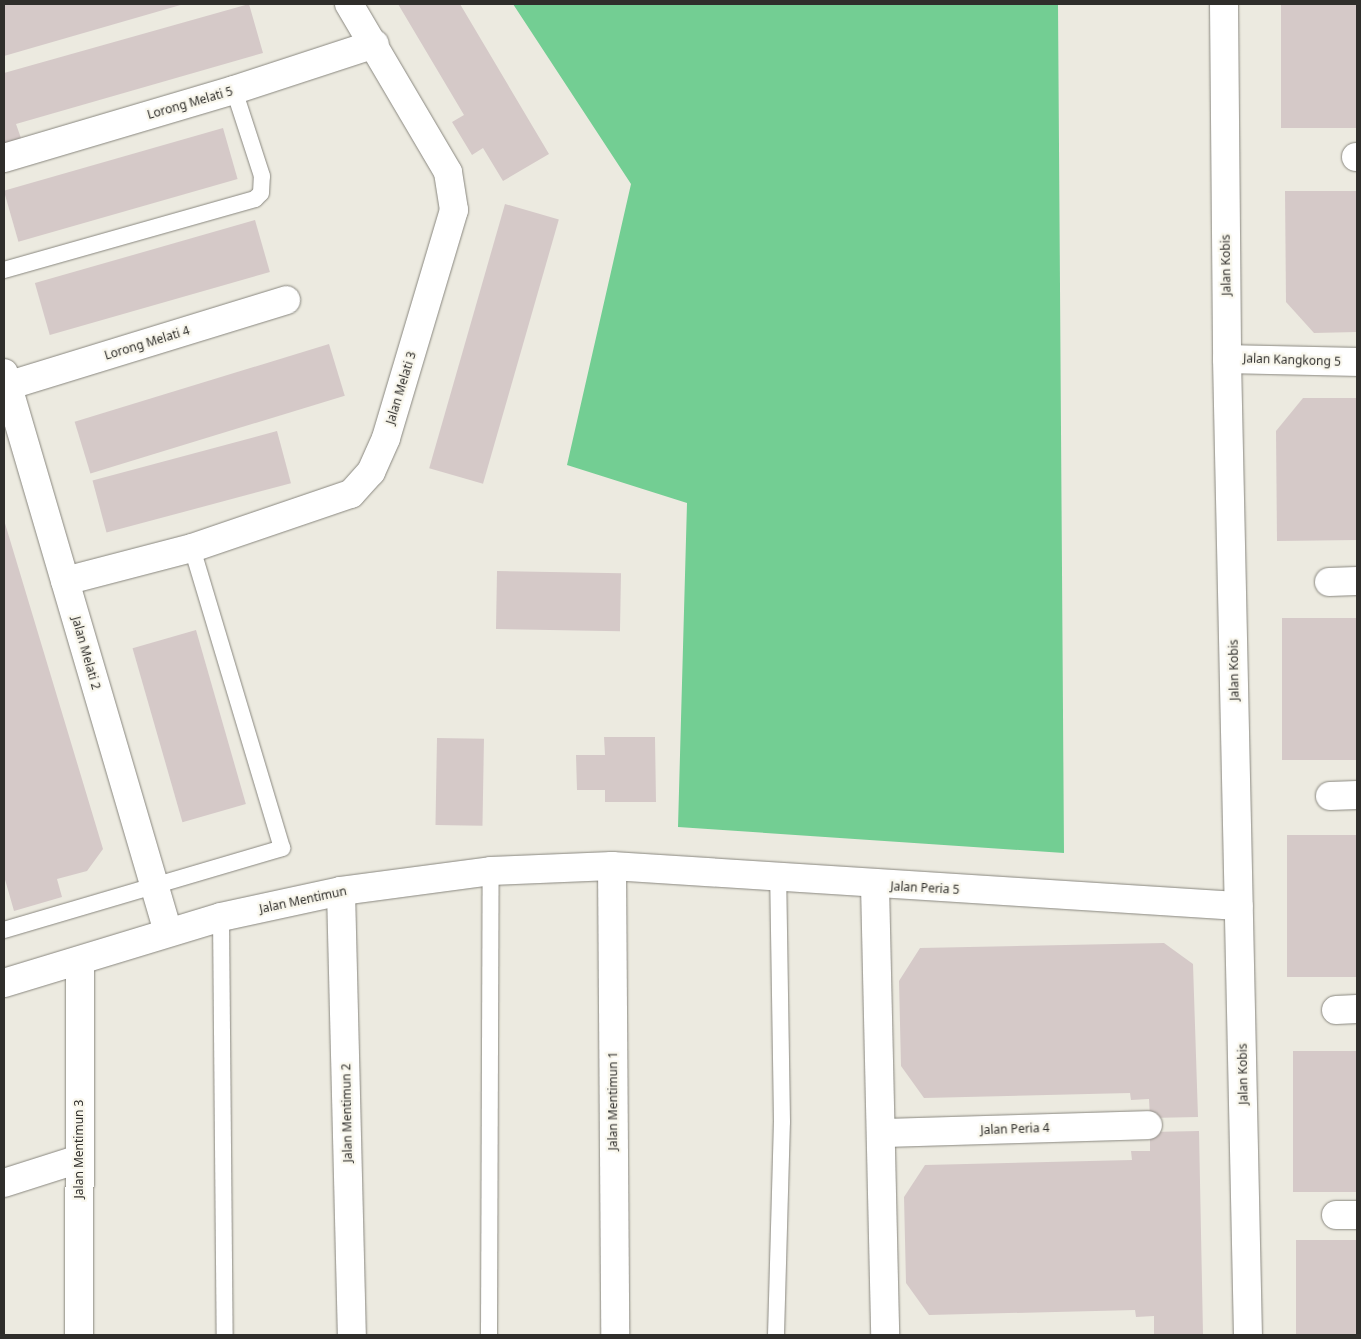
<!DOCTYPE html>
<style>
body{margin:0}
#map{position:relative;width:1361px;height:1339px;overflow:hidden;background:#eceae0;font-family:"Noto Sans",sans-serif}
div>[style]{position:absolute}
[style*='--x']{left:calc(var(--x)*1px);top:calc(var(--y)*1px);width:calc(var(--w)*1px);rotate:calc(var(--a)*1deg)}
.forest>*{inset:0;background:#73ce93}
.building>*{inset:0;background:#d5c9c8;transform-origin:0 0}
.roads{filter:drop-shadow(0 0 1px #89877f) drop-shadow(0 0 1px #89877f)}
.lane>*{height:16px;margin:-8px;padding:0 8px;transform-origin:8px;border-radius:8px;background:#fff}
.street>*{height:28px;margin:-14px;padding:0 14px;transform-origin:14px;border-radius:14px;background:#fff}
span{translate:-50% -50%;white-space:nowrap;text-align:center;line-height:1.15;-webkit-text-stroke:4.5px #f9f7ed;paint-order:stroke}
.street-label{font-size:12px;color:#2f2e2b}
.frame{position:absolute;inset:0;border:5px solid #2f2e2b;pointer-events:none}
</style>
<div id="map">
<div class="forest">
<i style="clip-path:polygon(513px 4px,1058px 4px,1064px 853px,678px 827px,687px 503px,567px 465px,631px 184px)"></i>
</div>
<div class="building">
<i style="clip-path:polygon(4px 4px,184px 4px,4px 56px)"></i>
<i style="clip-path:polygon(249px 4px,263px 53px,16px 124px,22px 141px,4px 147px,4px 73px)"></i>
<i style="clip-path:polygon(398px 4px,460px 4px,549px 154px,503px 181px,483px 148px,472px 155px,452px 122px,464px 115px)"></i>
<i style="left:1281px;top:4px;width:76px;height:124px"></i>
<i style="left:223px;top:128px;width:53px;height:228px;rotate:74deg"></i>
<i style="clip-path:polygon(1285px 191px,1357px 191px,1357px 332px,1314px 333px,1286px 302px)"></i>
<i style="left:505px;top:204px;width:56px;height:275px;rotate:16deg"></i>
<i style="left:255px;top:220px;width:54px;height:229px;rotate:74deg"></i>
<i style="left:329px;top:344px;width:54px;height:266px;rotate:73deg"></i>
<i style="clip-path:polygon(1303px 398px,1357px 398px,1357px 540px,1277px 541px,1276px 431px)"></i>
<i style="left:277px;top:431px;width:54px;height:191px;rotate:75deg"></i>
<i style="clip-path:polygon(4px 520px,103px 849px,87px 871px,57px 879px,62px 897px,14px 911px,4px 876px)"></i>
<i style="left:497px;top:571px;width:124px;height:58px;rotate:1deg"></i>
<i style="left:1282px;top:618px;width:75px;height:142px"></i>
<i style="left:196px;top:630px;width:181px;height:66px;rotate:74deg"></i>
<i style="clip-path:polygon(604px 737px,655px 737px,656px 802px,605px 802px,605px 790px,577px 790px,576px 755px,605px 755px)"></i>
<i style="left:437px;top:738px;width:47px;height:87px;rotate:1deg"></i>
<i style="left:1287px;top:835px;width:70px;height:142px"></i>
<i style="clip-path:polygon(1164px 943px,1193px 964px,1198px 1117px,1150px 1118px,1149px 1099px,1131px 1100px,1130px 1093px,924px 1098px,901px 1066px,899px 981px,920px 948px)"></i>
<i style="left:1357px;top:1051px;width:141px;height:64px;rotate:90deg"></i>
<i style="clip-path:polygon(1199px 1131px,1203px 1334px,1154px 1335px,1154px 1316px,1136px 1317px,1135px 1310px,929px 1315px,906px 1283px,904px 1197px,925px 1165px,1132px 1160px,1131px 1151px,1150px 1151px,1150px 1132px)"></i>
<i style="left:1357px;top:1240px;width:95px;height:61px;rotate:90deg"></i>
</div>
<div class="roads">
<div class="lane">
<i style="--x:4;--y:270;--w:261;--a:-15.8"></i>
<i style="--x:255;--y:199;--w:8;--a:-45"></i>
<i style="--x:261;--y:193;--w:17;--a:-87"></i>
<i style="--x:262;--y:176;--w:90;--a:-108"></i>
<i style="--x:221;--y:917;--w:418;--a:89.5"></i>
<i style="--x:4;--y:930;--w:290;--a:-16.4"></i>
<i style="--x:282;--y:848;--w:313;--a:-106.7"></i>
<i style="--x:489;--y:1335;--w:464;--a:-89.8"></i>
<i style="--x:776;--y:1335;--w:213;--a:-88.4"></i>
<i style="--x:782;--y:1122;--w:247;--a:-90.9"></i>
</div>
<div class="street">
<i style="--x:1224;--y:4;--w:355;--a:89.5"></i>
<i style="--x:1227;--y:359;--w:976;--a:88.77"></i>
<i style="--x:1356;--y:157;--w:1;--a:0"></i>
<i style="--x:4;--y:158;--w:240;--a:-16.5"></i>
<i style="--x:234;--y:90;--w:148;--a:-18.1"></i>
<i style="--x:1227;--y:359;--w:130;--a:1.3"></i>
<i style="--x:4;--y:373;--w:583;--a:73.65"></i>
<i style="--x:7;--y:386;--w:292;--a:-17.1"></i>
<i style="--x:65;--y:581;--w:131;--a:-14.6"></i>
<i style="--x:192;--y:548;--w:168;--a:-18.8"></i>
<i style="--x:351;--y:494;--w:30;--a:-48"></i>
<i style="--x:371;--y:472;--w:37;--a:-66"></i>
<i style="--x:386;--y:438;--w:238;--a:-73.4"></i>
<i style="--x:454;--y:210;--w:38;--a:-99"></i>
<i style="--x:448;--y:172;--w:195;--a:-120.5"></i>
<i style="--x:1329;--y:582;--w:28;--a:-2"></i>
<i style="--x:1330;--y:796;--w:27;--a:-2"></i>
<i style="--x:612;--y:866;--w:469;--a:89.6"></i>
<i style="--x:875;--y:885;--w:450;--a:88.7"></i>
<i style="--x:341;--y:891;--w:444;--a:88.6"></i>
<i style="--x:4;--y:983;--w:227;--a:-16.9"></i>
<i style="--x:221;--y:917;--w:123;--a:-12.2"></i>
<i style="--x:341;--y:891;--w:151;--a:-7.6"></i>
<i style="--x:491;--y:871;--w:121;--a:-2.4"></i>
<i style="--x:612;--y:866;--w:628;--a:3.65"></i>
<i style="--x:1336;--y:1010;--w:21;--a:-3"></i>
<i style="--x:882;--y:1133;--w:266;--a:-1.7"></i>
<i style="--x:4;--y:1183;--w:79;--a:-17.7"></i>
<i style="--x:1336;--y:1215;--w:21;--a:0"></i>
<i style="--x:79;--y:1335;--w:373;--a:-89.8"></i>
</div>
</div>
<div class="street-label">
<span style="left:190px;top:103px;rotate:-16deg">Lorong Melati 5</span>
<span style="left:1226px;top:265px;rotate:-91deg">Jalan Kobis</span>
<span style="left:147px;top:343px;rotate:-17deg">Lorong Melati 4</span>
<span style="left:1292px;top:360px;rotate:2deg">Jalan Kangkong 5</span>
<span style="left:401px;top:388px;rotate:-73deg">Jalan Melati 3</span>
<span style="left:86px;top:653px;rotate:74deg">Jalan Melati 2</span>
<span style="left:1234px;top:670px;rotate:-91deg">Jalan Kobis</span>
<span style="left:925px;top:888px;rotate:3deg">Jalan Peria 5</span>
<span style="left:303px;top:900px;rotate:-12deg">Jalan Mentimun</span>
<span style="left:1243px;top:1074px;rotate:-91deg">Jalan Kobis</span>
<span style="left:613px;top:1101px;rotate:-90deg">Jalan Mentimun 1</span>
<span style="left:347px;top:1113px;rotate:-91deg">Jalan Mentimun 2</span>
<span style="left:1015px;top:1129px;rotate:-2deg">Jalan Peria 4</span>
<span style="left:79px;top:1149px;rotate:-90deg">Jalan Mentimun 3</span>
</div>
<div class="frame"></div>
</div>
